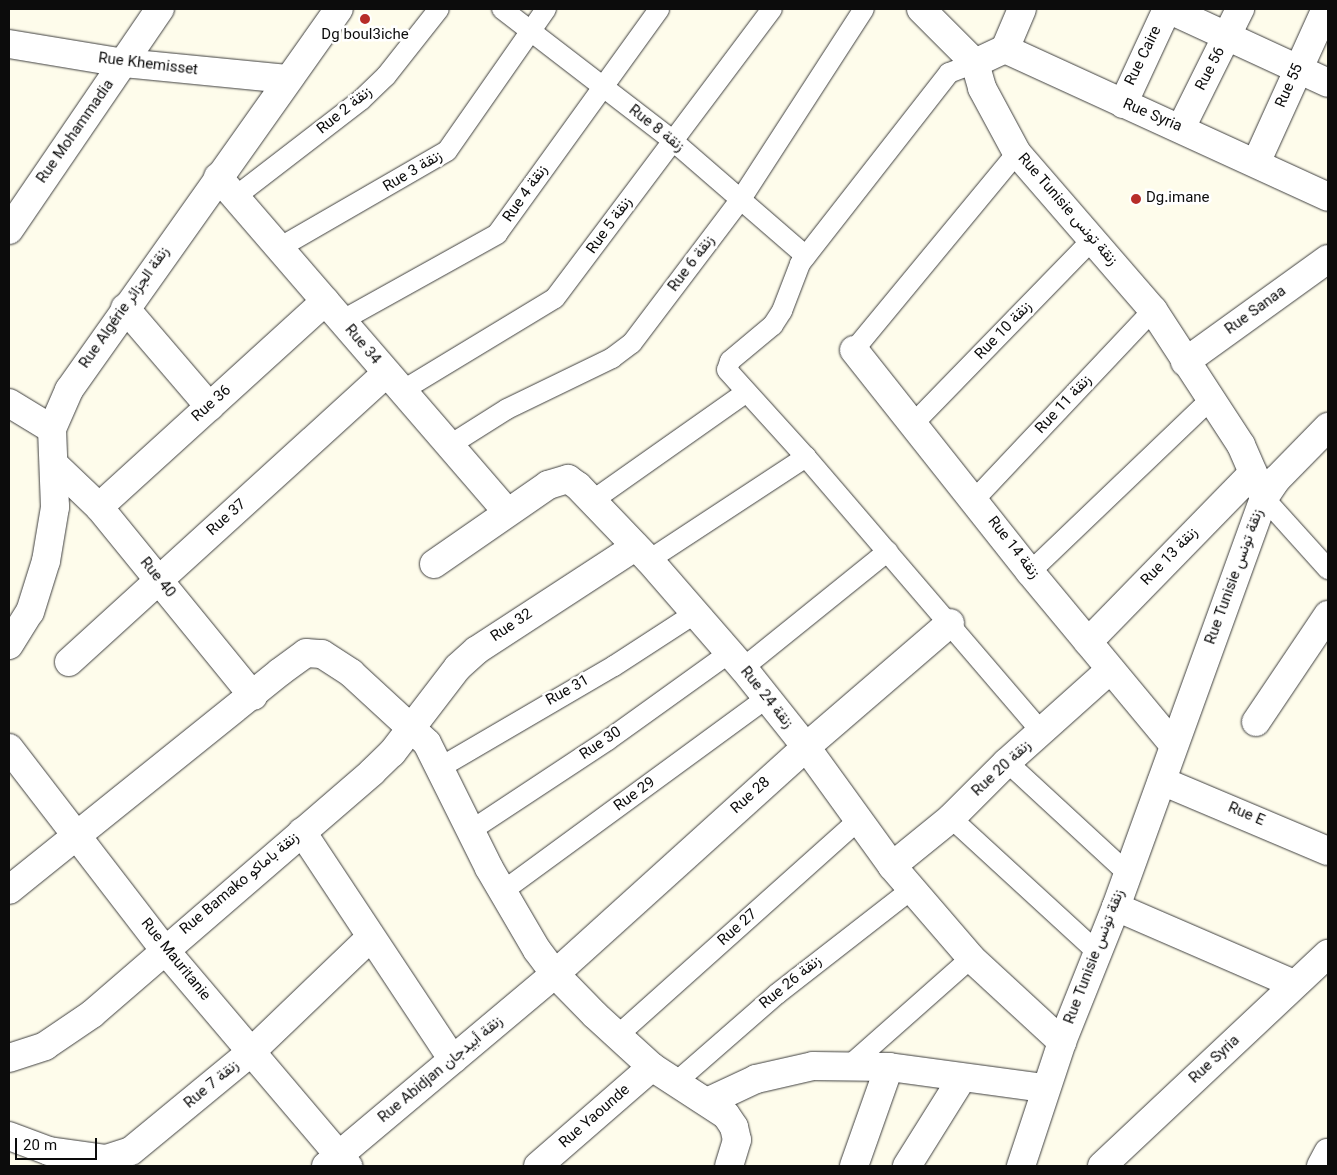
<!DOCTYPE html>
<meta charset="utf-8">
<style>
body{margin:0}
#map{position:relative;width:1337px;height:1175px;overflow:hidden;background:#fefceb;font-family:Georgia,Vazirmatn,serif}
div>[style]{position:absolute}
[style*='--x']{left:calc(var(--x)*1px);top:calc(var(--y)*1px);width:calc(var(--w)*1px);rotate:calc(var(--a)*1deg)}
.roads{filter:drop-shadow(0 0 1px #3f3f3f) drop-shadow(0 0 1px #3f3f3f)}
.pedestrian>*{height:20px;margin:-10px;padding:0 10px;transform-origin:10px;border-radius:10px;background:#fff}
.minor>*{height:28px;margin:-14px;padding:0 14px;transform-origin:14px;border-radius:14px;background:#fff}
.dots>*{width:14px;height:14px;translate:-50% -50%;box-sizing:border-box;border:2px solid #fff;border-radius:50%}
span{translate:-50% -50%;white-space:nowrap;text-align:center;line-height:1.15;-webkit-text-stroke:5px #fff;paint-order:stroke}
.poi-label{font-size:15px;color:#0c0c0c}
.left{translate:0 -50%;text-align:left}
.street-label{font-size:15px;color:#0c0c0c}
.frame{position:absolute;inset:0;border:10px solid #0c0c0c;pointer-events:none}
.scale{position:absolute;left:15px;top:1138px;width:82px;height:22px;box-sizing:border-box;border:2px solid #0c0c0c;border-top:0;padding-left:6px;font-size:15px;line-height:18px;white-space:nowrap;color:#0c0c0c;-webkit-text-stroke:4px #fff;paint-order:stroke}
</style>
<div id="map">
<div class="roads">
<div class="pedestrian">
<i style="--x:502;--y:9;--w:215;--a:37.6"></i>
<i style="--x:672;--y:140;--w:177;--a:40.9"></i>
<i style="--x:975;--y:63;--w:28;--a:159"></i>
<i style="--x:949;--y:73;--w:242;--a:128"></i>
<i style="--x:800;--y:264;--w:50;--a:111"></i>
<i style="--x:782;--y:311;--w:17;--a:123"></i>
<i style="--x:773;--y:325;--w:56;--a:140.1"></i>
<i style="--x:730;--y:361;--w:9;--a:108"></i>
<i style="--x:727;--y:370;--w:118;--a:47.8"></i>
<i style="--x:806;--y:457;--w:362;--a:49.4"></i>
<i style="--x:235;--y:197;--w:159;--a:-37.6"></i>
<i style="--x:361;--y:100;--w:35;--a:-44"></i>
<i style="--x:386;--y:76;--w:85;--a:-51.7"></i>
<i style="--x:279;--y:248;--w:194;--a:-30"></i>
<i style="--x:447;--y:151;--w:173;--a:-55.1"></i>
<i style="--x:341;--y:321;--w:179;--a:-29.1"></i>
<i style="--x:497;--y:234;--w:277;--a:-54.2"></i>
<i style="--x:854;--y:350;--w:256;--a:-50.4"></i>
<i style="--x:400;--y:392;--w:181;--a:-31.2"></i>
<i style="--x:555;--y:298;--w:361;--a:-53.1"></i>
<i style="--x:914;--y:423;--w:257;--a:-45.8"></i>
<i style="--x:450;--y:445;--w:67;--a:-32.3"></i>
<i style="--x:507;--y:409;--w:117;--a:-25.9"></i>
<i style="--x:612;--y:358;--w:25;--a:-37"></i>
<i style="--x:632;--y:343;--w:181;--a:-52.9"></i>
<i style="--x:741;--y:199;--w:226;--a:-57.1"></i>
<i style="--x:1264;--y:498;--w:96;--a:48"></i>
<i style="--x:975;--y:499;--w:260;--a:-46.7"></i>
<i style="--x:592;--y:501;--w:187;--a:-35.2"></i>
<i style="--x:649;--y:560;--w:188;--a:-33.3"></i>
<i style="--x:1030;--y:572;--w:250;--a:-43.7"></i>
<i style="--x:743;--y:668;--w:186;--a:-38.9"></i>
<i style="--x:1007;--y:762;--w:162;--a:42.7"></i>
<i style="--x:441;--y:767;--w:200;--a:-30.3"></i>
<i style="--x:614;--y:666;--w:95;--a:-33"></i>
<i style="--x:951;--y:818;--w:198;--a:42.5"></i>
<i style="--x:470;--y:831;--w:165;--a:-33.4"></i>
<i style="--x:608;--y:740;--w:149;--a:-35.7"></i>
<i style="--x:503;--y:891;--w:327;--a:-36.2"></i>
<i style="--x:617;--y:1036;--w:324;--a:-41.8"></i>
<i style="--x:849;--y:1066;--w:163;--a:-41.5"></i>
<i style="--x:675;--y:1083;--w:135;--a:-41.1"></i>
<i style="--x:777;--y:994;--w:172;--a:-37.9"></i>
</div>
<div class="minor">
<i style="--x:921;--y:9;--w:76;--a:45"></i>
<i style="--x:975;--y:63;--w:26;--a:74"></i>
<i style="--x:982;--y:88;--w:74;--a:61.7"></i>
<i style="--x:1017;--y:153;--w:208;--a:49.1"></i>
<i style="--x:1153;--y:310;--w:161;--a:56.9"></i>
<i style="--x:1241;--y:445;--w:58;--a:66.5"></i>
<i style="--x:1264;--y:498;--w:435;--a:109.9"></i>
<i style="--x:1116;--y:907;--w:145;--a:111.8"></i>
<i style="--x:1062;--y:1042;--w:131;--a:108.3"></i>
<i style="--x:1168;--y:9;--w:176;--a:24.8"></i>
<i style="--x:9;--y:44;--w:117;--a:9.4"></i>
<i style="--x:124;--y:63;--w:164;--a:5.6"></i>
<i style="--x:1005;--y:49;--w:43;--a:-67"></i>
<i style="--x:975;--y:63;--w:33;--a:-25"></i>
<i style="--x:1005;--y:49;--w:355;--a:24.6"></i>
<i style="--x:1123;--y:104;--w:105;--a:-65.1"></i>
<i style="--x:1181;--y:128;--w:133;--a:-63.6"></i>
<i style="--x:1256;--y:163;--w:169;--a:-65.6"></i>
<i style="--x:218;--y:177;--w:442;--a:49.2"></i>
<i style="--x:9;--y:230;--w:268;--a:-55.7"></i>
<i style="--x:125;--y:308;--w:130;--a:49.4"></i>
<i style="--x:854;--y:350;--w:283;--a:51.6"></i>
<i style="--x:1030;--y:572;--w:224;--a:50.3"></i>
<i style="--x:1185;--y:362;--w:176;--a:-35.8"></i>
<i style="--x:9;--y:403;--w:50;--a:31.2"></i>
<i style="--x:55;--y:465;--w:61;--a:43.7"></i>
<i style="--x:99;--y:507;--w:244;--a:50.8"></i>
<i style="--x:1264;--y:498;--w:23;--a:-56"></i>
<i style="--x:1277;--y:479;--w:73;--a:-45.6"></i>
<i style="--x:99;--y:507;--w:306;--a:-42.3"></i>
<i style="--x:434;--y:564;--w:139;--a:-34.7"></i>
<i style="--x:548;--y:485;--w:21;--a:-17"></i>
<i style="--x:568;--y:479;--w:12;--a:35"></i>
<i style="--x:578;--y:486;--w:103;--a:46.2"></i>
<i style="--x:649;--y:560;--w:143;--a:49"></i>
<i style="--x:743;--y:668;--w:101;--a:51.4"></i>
<i style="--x:806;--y:747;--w:147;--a:54.1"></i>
<i style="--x:892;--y:866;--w:121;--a:49.3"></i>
<i style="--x:971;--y:958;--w:124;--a:42.7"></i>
<i style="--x:1088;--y:642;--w:236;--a:-45.7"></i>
<i style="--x:9;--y:645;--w:39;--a:-58"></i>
<i style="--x:30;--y:612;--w:53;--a:-72.6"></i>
<i style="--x:46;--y:561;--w:55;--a:-80.5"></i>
<i style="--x:55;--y:507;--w:78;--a:-92.2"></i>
<i style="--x:52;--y:429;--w:43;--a:-66.4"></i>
<i style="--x:69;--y:390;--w:467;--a:-54.7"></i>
<i style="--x:69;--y:662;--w:428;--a:-42.3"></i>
<i style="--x:1256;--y:722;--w:129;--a:-56.1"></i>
<i style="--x:9;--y:748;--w:254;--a:52.4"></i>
<i style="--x:164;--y:949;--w:285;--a:49.7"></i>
<i style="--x:1162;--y:781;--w:180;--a:22.9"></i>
<i style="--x:302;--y:832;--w:273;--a:56.5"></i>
<i style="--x:892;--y:866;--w:76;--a:-39.1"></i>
<i style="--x:951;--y:818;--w:79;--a:-45"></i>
<i style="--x:1007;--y:762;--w:138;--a:-41.8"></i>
<i style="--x:9;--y:890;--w:348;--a:-38.8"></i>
<i style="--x:280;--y:672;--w:32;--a:-36"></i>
<i style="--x:306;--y:653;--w:16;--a:4"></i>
<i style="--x:322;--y:654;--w:35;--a:33"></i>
<i style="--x:351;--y:673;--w:103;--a:42.6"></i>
<i style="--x:427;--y:743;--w:140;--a:63.6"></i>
<i style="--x:489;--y:868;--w:95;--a:59.7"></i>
<i style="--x:537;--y:950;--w:30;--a:53"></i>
<i style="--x:555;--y:974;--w:57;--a:45.7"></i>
<i style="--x:595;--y:1015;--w:77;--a:42.4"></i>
<i style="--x:652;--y:1067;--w:88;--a:33"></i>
<i style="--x:726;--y:1115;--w:14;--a:56"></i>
<i style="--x:734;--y:1127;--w:13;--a:77"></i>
<i style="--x:737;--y:1140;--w:27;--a:107"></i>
<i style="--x:1116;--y:907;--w:194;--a:23.4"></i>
<i style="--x:9;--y:1058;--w:38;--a:-18"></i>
<i style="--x:45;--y:1046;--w:57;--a:-34.2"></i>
<i style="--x:92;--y:1014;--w:370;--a:-40.8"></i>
<i style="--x:372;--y:772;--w:28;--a:-44"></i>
<i style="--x:392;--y:753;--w:108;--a:-52.5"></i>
<i style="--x:458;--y:667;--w:25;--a:-42"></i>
<i style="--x:477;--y:650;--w:189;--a:-33.1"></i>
<i style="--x:707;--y:1102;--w:54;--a:-25.1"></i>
<i style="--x:756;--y:1079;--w:58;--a:-12.8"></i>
<i style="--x:813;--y:1066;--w:76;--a:0.8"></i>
<i style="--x:889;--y:1067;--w:157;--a:7.7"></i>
<i style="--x:9;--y:1136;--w:43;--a:20.6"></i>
<i style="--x:49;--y:1151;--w:58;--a:8"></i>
<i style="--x:106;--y:1159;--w:26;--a:-18"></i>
<i style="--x:131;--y:1151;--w:156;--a:-39.5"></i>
<i style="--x:251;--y:1052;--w:166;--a:-43.8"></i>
<i style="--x:326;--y:1166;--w:299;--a:-40"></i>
<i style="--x:555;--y:974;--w:338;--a:-42.1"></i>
<i style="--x:806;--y:747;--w:190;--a:-40.7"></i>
<i style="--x:538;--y:1166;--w:151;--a:-41"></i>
<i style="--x:854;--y:1166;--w:105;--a:-70.5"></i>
<i style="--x:907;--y:1166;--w:104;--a:-58"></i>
<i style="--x:1102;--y:1166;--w:310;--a:-43.2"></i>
<i style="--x:1321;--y:1166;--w:15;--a:-62"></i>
</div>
</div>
<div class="dots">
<i style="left:365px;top:19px;background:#b72d29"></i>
<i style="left:1136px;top:199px;background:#b72d29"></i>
</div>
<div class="poi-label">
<span style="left:365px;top:36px">Dg boul3iche</span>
<span class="left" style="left:1146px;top:199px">Dg.imane</span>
</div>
<div class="street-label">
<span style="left:1144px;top:56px;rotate:-64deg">Rue Caire</span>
<span style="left:148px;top:65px;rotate:7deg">Rue Khemisset</span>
<span style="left:1211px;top:69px;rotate:-63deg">Rue 56</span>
<span style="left:1290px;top:86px;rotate:-66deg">Rue 55</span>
<span style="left:345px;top:111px;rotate:-39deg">Rue 2 زنقة</span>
<span style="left:1152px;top:116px;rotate:23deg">Rue Syria</span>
<span style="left:656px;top:129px;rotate:38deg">Rue 8 زنقة</span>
<span style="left:76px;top:132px;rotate:-55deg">Rue Mohammadia</span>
<span style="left:413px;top:172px;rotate:-31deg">Rue 3 زنقة</span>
<span style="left:526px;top:194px;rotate:-55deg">Rue 4 زنقة</span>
<span style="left:1067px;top:210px;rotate:49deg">Rue Tunisie زنقة تونس</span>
<span style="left:610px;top:226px;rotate:-54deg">Rue 5 زنقة</span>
<span style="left:692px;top:264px;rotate:-53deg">Rue 6 زنقة</span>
<span style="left:125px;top:308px;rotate:-55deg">Rue Algérie زنقة الجزائر</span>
<span style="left:1256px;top:311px;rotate:-36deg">Rue Sanaa</span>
<span style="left:1004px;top:331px;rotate:-46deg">Rue 10 زنقة</span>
<span style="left:362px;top:345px;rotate:50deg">Rue 34</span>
<span style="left:212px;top:404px;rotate:-42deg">Rue 36</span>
<span style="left:1064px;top:405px;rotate:-47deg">Rue 11 زنقة</span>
<span style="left:227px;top:518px;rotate:-42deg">Rue 37</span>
<span style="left:1013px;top:548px;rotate:52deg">Rue 14 زنقة</span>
<span style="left:1170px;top:557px;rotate:-46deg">Rue 13 زنقة</span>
<span style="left:1235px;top:577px;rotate:-70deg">Rue Tunisie زنقة تونس</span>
<span style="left:157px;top:578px;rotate:51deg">Rue 40</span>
<span style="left:512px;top:626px;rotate:-34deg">Rue 32</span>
<span style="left:568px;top:691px;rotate:-29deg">Rue 31</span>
<span style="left:766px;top:698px;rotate:51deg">Rue 24 زنقة</span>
<span style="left:601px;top:744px;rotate:-34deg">Rue 30</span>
<span style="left:1002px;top:769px;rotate:-43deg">Rue 20 زنقة</span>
<span style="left:635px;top:795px;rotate:-36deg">Rue 29</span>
<span style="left:751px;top:796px;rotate:-42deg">Rue 28</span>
<span style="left:1246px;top:815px;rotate:23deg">Rue E</span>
<span style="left:240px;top:884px;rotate:-40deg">Rue Bamako زنقة باماكو</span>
<span style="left:738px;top:928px;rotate:-42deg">Rue 27</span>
<span style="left:1095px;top:957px;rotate:-69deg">Rue Tunisie زنقة تونس</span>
<span style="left:175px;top:960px;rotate:51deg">Rue Mauritanie</span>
<span style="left:791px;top:983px;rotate:-39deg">Rue 26 زنقة</span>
<span style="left:1215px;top:1060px;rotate:-43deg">Rue Syria</span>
<span style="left:441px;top:1070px;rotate:-40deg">Rue Abidjan زنقة أبيدجان</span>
<span style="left:212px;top:1085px;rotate:-40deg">Rue 7 زنقة</span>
<span style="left:595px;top:1117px;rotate:-41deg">Rue Yaounde</span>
</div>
<div class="frame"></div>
<div class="scale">20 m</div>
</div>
